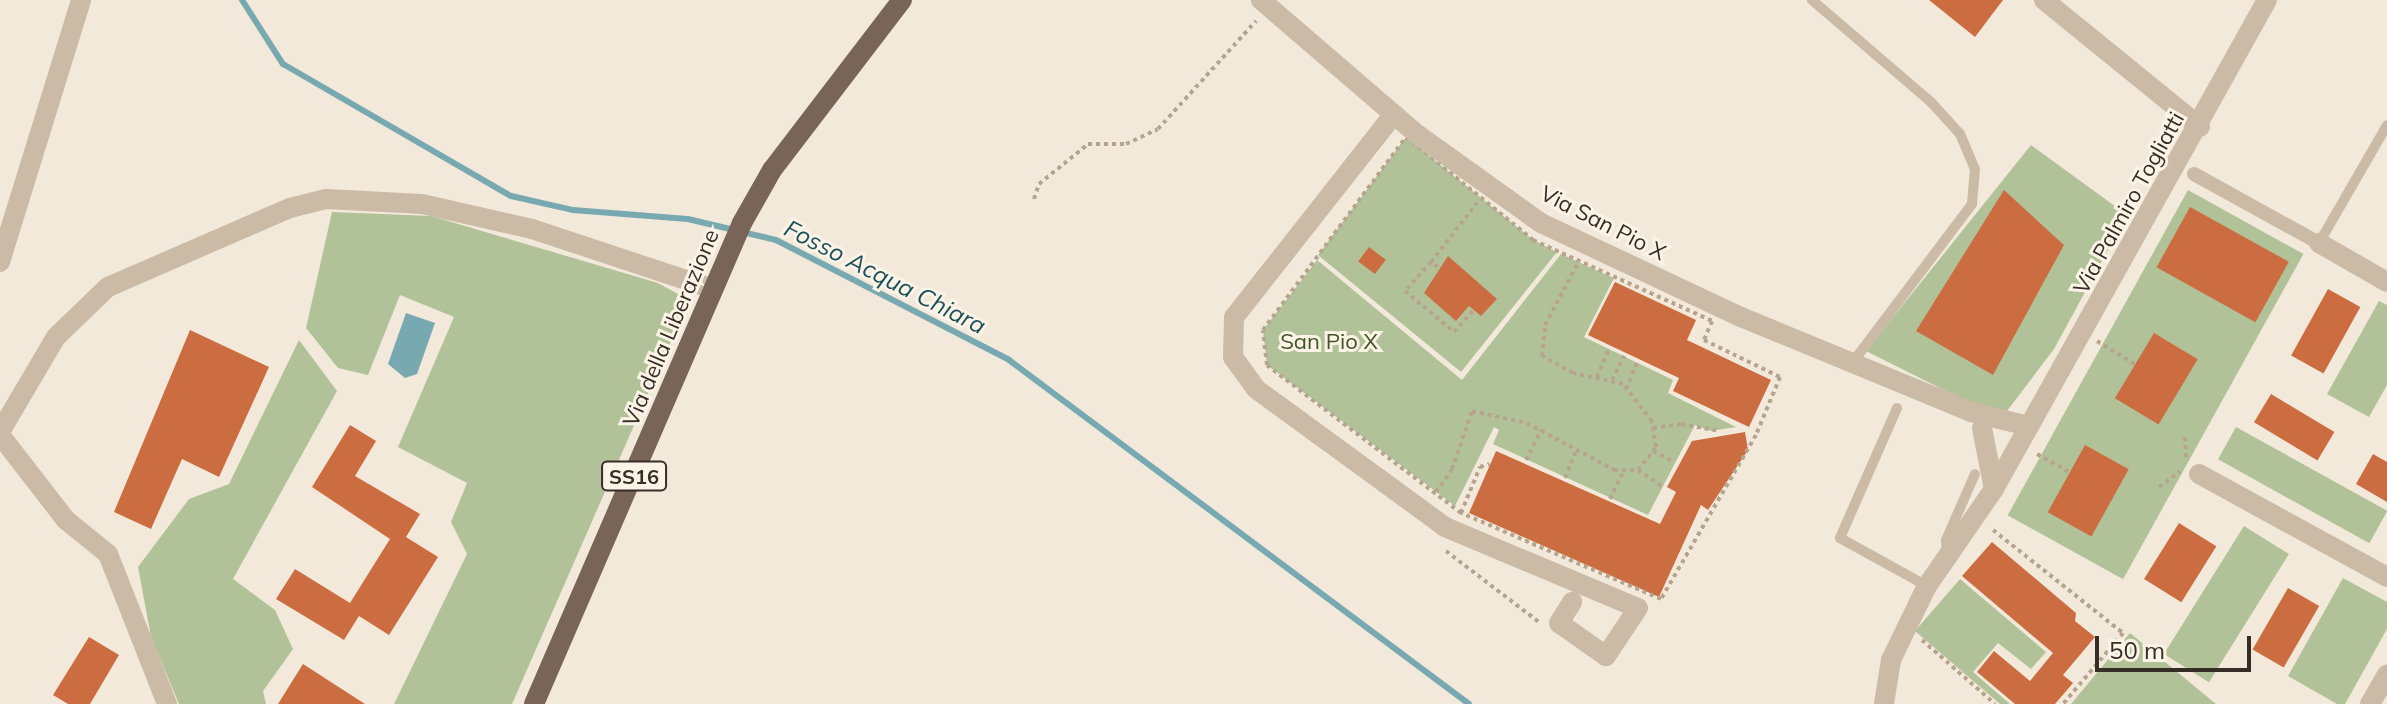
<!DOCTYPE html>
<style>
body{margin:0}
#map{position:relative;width:2387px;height:704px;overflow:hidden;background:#f2e9da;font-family:Mulish,sans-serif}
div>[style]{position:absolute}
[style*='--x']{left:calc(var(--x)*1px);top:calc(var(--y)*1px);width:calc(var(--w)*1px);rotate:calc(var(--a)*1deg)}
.green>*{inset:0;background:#b1c299;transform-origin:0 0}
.water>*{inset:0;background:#78a9b1}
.stream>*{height:6px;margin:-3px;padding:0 3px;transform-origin:3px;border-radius:3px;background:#78a9b1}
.building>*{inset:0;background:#cb6d40;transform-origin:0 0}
.path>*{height:4px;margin-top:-2px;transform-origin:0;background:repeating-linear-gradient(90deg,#b7a48f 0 4px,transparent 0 8px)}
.service>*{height:10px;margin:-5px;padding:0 5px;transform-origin:5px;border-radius:5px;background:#cbbaa5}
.pedestrian>*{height:14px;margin:-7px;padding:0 7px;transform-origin:7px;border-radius:7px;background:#cbbaa5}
.minor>*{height:20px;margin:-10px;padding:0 10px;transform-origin:10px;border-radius:10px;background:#cbbaa5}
.tertiary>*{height:20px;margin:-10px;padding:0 10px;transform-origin:10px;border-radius:10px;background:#cbbaa5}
.primary>*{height:20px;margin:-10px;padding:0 10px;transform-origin:10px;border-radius:10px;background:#796557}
span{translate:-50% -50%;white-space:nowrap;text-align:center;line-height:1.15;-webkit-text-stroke:6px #faf3e6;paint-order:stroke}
.shield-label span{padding:2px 6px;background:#faf3e6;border:2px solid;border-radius:6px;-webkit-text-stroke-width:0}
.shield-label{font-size:20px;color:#362d27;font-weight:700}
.street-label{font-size:22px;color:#362d27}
.park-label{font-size:22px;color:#42562a}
.water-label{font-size:24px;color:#1b505a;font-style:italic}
.scale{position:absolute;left:2095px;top:636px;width:156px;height:36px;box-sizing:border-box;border:4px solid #362d27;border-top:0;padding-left:10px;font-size:24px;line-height:28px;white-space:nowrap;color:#362d27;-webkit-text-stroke:6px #faf3e6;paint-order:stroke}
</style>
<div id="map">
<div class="green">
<i style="clip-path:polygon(1406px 137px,1533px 240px,1557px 252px,1461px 372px,1318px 255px)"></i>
<i style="clip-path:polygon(2031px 145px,2127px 215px,2054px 349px,2007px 411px,1974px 405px,1866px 351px)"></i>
<i style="left:2188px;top:190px;width:132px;height:372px;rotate:29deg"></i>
<i style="clip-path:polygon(332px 212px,431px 216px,658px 283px,689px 300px,512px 704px,394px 704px,467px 554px,451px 522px,467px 483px,398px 447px,454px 317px,400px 295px,368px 375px,338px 368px,306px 328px)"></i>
<i style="clip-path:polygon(1561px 254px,1614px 278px,1584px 337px,1673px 380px,1668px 393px,1736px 427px,1711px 431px,1695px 425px,1648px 515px,1493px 444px,1499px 430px,1494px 427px,1455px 506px,1267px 365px,1263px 330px,1317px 260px,1462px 380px)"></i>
<i style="clip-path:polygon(2379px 301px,2387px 305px,2387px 385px,2369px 417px,2327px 394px)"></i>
<i style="clip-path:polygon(299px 340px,337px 391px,233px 579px,275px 610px,293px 649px,263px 691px,266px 704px,179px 704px,151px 637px,138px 567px,189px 499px,229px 484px)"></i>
<i style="left:2236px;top:427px;width:173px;height:37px;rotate:29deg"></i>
<i style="left:2244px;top:526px;width:53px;height:151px;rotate:32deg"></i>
<i style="clip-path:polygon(2343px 578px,2387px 602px,2387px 629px,2345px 704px,2337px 704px,2288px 676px)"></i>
<i style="clip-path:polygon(1960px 579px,2046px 652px,2031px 669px,1998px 643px,1973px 672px,2010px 704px,2000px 704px,1915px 631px)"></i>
<i style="clip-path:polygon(2130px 633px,2216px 704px,2071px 704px)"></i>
</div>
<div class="water">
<i style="clip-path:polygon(406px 313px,435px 323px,417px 374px,405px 378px,388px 364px)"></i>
</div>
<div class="stream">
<i style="--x:242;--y:0;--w:76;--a:57.4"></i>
<i style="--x:283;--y:64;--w:263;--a:30.1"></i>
<i style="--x:511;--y:196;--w:64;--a:12.7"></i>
<i style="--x:573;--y:210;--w:115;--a:4.5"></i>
<i style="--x:688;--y:219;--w:90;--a:13.4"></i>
<i style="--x:776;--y:240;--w:262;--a:27.2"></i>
<i style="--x:1009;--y:360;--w:574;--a:36.79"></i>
</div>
<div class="building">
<i style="clip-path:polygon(1929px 0,2003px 0,1975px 37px)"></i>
<i style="clip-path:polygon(2004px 190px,2064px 245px,1993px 375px,1916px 331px)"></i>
<i style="left:2190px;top:207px;width:113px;height:69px;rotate:29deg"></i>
<i style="left:1369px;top:247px;width:21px;height:18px;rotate:37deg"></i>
<i style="clip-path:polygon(1448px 256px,1497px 299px,1481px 316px,1469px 306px,1456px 321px,1424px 293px)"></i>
<i style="clip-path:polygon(1615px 282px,1696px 320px,1687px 340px,1771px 380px,1749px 427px,1673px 391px,1679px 378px,1588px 335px)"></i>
<i style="left:2328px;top:289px;width:37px;height:76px;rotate:29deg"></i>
<i style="clip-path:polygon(190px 330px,269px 367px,219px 477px,182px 459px,151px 529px,114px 512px)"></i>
<i style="left:2154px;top:333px;width:51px;height:76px;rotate:31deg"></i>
<i style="left:2271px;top:394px;width:74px;height:33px;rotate:31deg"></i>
<i style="clip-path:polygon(350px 425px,376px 441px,355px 476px,420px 514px,406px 537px,438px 557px,389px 635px,359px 616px,344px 640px,276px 599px,295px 569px,350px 603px,390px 539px,312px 487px)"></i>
<i style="clip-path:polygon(1745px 432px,1748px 450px,1708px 510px,1701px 505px,1659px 597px,1469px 513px,1496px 451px,1660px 524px,1676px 492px,1667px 487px,1692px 441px)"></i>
<i style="left:2085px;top:445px;width:50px;height:77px;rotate:29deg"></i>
<i style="clip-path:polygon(2373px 454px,2387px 462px,2387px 502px,2356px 484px)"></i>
<i style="left:2179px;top:523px;width:44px;height:66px;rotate:32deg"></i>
<i style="clip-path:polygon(1992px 542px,2076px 613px,2075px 621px,2095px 637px,2063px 675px,2073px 683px,2055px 704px,2015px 704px,1977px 672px,1994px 651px,2030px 681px,2053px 653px,1962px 576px)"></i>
<i style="left:2288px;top:588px;width:36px;height:71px;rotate:30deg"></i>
<i style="clip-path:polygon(89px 637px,119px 655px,90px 704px,68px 704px,53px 695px)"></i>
<i style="clip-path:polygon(303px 664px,365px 704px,278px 704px)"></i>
</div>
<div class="path">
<i style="--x:1406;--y:137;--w:164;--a:39"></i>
<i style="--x:1533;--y:240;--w:196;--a:24.3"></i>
<i style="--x:1712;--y:321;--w:21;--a:113"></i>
<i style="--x:1704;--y:340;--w:85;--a:26"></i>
<i style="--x:1780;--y:377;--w:63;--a:112.5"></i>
<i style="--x:1756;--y:435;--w:190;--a:120.1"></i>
<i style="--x:1661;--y:599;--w:218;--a:-156.7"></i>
<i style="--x:1461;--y:513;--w:244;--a:-142.7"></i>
<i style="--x:1267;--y:365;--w:35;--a:-97"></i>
<i style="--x:1263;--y:330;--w:240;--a:-53.5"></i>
<i style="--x:1034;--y:199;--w:16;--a:-72"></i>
<i style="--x:1039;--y:184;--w:63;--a:-39.2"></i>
<i style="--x:1088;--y:144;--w:38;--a:0"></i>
<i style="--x:1126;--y:144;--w:35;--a:-25"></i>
<i style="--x:1158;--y:129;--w:146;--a:-47.8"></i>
<i style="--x:1431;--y:262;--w:39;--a:132"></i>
<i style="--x:1405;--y:291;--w:64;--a:39.9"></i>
<i style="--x:1454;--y:332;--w:30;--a:-48"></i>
<i style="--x:1438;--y:267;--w:9;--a:-144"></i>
<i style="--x:1431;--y:262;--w:75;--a:-52.1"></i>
<i style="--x:2097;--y:341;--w:46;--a:31.6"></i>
<i style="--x:1597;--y:377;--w:30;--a:-67"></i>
<i style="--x:1612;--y:380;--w:27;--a:-63"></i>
<i style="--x:1626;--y:389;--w:28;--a:-67"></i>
<i style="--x:1653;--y:428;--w:28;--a:-8"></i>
<i style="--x:1681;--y:424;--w:36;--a:10"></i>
<i style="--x:2185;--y:437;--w:22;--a:87"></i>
<i style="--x:1653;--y:451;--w:24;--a:28"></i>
<i style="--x:2037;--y:454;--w:38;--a:29"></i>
<i style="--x:1526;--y:460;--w:34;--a:-63"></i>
<i style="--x:1638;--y:470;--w:29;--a:34"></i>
<i style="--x:1565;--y:478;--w:32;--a:-68"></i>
<i style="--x:2159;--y:487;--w:26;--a:-36"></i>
<i style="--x:1436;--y:492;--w:28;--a:-55"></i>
<i style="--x:1452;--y:469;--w:61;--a:-71"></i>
<i style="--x:1472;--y:411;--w:56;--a:12.3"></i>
<i style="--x:1527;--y:423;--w:99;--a:28.4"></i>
<i style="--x:1614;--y:470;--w:24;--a:0"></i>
<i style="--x:1638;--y:470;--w:29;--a:-52"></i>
<i style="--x:1656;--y:447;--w:26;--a:-99"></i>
<i style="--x:1652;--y:421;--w:47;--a:-128.1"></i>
<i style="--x:1623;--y:384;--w:51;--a:-167.6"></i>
<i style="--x:1573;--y:373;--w:35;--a:-151"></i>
<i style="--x:1542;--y:356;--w:31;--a:-84"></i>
<i style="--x:1545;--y:325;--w:70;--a:-62"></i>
<i style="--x:1610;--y:499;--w:32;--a:-64"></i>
<i style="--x:1461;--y:513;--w:50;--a:-67.6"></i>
<i style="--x:1480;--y:467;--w:10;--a:-17"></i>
<i style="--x:1993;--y:530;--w:166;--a:38.4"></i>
<i style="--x:2123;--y:633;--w:93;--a:130.2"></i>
<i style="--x:1446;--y:551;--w:117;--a:37.4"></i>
<i style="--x:1922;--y:640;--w:97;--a:41.2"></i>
</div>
<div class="service">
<i style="--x:1812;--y:0;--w:157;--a:40.6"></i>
<i style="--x:1931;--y:102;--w:43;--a:47.8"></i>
<i style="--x:1960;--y:134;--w:38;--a:67"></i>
<i style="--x:1975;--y:169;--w:35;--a:95"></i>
<i style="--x:1972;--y:204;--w:198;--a:127"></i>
<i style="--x:2319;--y:243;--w:136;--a:-60"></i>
<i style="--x:1897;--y:408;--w:142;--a:113.7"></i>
<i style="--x:1840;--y:538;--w:99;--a:28.9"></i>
<i style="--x:1947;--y:554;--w:14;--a:-94"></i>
<i style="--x:1946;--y:540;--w:72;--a:-66.3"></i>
</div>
<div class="pedestrian">
<i style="--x:2194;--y:174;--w:143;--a:28.9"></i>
</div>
<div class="minor">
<i style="--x:1261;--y:0;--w:207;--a:40.7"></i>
<i style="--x:1418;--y:135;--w:151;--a:35.6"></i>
<i style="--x:1541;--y:223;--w:221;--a:25.2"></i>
<i style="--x:1741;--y:317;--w:249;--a:22.4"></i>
<i style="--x:1971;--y:412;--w:59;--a:13.8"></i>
<i style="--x:2044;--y:0;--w:201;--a:39.1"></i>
<i style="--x:1394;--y:114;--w:258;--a:128.2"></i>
<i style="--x:1234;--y:317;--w:40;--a:91.4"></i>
<i style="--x:1233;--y:357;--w:39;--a:54"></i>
<i style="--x:1256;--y:389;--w:234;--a:36.1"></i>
<i style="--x:1445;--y:527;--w:209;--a:22.8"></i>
<i style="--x:1638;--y:608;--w:58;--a:123.7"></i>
<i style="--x:1606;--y:656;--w:57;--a:-144.9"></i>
<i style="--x:1559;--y:623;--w:25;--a:-58"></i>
<i style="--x:2319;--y:243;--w:78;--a:29.8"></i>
<i style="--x:1982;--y:428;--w:62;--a:78.9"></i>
<i style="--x:0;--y:432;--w:110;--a:-59.5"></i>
<i style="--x:56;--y:337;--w:72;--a:-43.9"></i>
<i style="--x:108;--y:287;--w:198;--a:-23.5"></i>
<i style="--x:290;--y:208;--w:37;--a:-14"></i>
<i style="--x:326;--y:199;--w:96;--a:3"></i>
<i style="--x:422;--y:204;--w:113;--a:12.8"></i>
<i style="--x:532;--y:229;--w:191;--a:18.3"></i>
<i style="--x:0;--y:435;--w:108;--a:52.2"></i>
<i style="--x:66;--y:520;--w:54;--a:39"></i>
<i style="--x:108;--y:554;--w:161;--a:68.5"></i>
<i style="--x:2199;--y:474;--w:214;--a:28.7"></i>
<i style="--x:1884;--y:704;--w:45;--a:-81"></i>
<i style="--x:1891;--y:660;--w:82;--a:-64.1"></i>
<i style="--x:1927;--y:586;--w:118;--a:-55.4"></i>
<i style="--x:1994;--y:489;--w:560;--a:-60.83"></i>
<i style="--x:2370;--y:704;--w:34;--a:-60"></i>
</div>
<div class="tertiary">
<i style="--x:0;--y:262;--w:274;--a:-72.8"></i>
</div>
<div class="primary">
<i style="--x:534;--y:704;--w:524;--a:-66.61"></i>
<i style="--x:742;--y:223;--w:61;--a:-60.5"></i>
<i style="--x:772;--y:170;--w:214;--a:-52.6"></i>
</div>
<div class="shield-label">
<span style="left:634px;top:476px">SS16</span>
</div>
<div class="street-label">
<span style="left:2129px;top:203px;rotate:-61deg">Via Palmiro Togliatti</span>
<span style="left:1603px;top:223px;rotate:27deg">Via San Pio X</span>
<span style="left:671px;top:328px;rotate:-67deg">Via della Liberazione</span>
</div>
<div class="park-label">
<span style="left:1329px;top:342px">San Pio X</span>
</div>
<div class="water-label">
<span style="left:885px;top:277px;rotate:27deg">Fosso Acqua Chiara</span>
</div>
<div class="scale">50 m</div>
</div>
